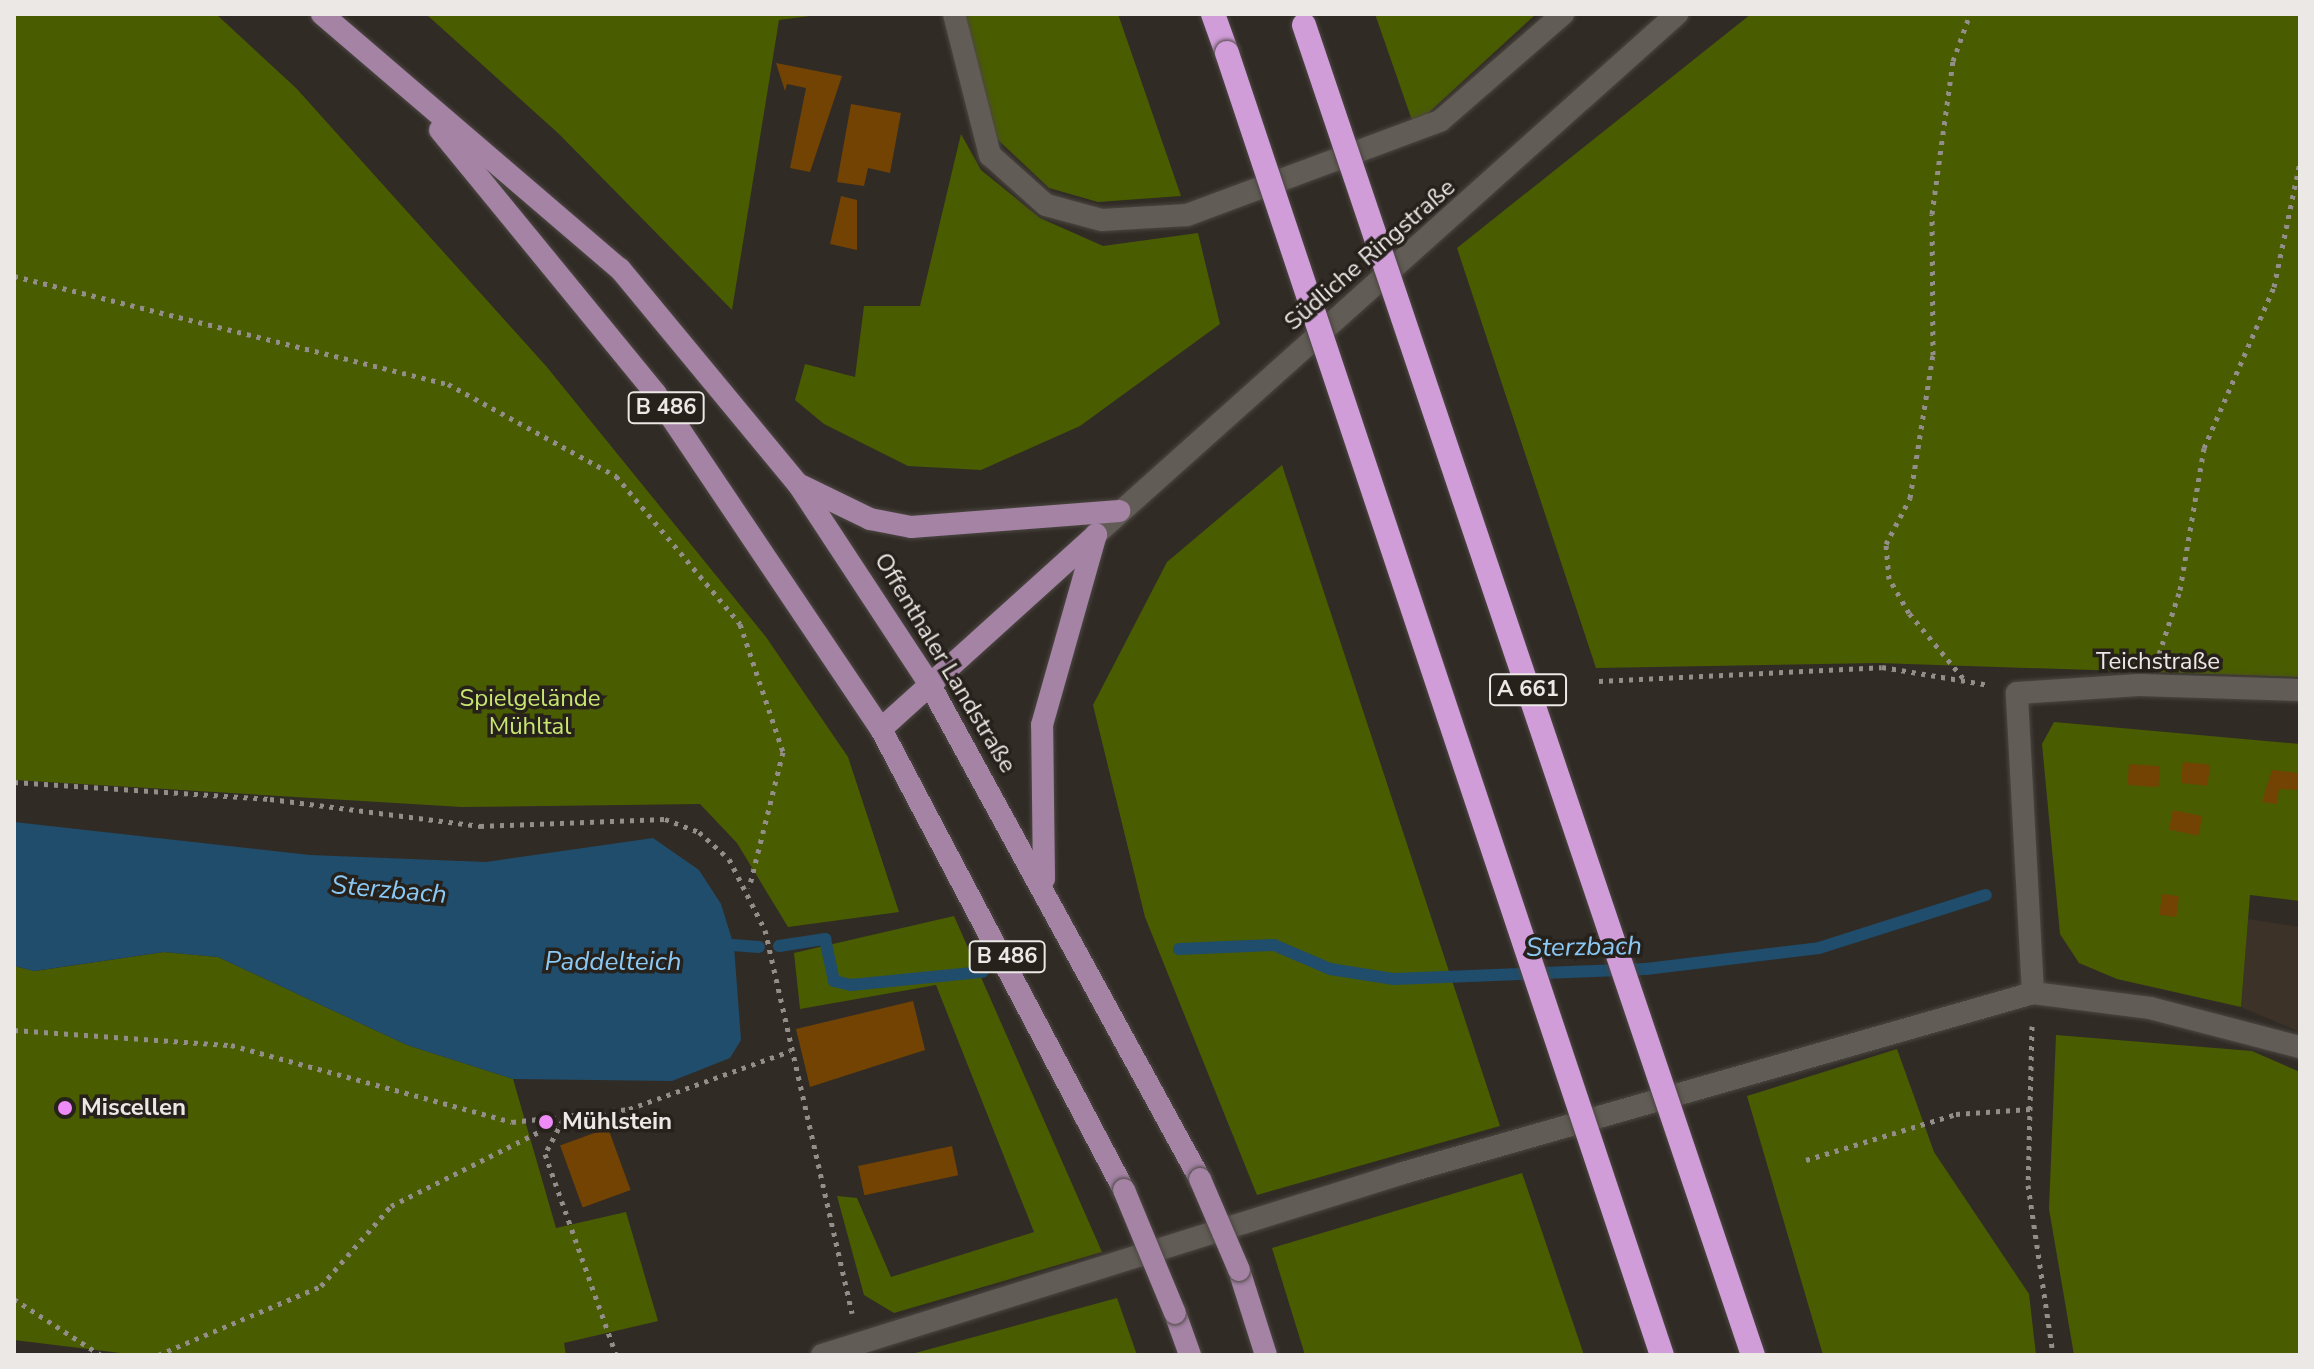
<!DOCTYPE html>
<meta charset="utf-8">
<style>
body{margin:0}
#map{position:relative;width:2314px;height:1369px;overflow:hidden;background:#312b26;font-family:"Nunito Sans",sans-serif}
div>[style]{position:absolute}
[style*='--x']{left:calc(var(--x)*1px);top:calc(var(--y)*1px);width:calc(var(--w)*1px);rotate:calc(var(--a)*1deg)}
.built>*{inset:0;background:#3d3228}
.green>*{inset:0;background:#4a5c00}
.water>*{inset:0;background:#1f4d6b}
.stream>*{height:12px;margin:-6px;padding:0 6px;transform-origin:6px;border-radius:6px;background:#1f4d6b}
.building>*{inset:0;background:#724303;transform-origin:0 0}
.path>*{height:5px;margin-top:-2.5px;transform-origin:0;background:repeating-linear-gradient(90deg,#938e8a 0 4px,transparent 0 10px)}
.roads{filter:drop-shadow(0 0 2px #4c4742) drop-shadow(0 0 2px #4c4742)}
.service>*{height:22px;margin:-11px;padding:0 11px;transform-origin:11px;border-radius:11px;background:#625c56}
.secondary>*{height:22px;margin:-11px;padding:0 11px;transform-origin:11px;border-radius:11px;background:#625c56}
.primary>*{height:22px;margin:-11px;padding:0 11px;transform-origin:11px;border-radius:11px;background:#a483a5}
.motorway>*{height:24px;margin:-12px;padding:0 12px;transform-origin:12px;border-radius:12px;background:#d09dd9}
.bridges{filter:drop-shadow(0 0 2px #4c4742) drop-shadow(0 0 2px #4c4742)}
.primary-bridge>*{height:22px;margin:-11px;padding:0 11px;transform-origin:11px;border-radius:11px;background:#a483a5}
.motorway-bridge>*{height:24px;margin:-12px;padding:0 12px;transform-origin:12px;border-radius:12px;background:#d09dd9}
.dots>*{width:22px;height:22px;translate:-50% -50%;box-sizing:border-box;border:4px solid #27211c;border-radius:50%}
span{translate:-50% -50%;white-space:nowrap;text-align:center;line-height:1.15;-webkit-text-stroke:7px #27211c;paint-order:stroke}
.shield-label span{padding:2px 6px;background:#27211c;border:2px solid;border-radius:6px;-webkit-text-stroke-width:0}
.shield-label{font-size:22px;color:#ece8e5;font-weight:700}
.street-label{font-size:24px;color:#ece8e5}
.park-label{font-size:24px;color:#c8e670}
.poi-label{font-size:24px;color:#ece8e5;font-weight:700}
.left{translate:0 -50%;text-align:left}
.water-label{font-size:26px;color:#8bc9f5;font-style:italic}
.frame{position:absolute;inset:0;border:16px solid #ece8e5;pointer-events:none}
</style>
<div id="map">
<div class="built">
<i style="clip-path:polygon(2248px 919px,2300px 927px,2300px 1032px,2241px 1007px)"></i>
</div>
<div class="green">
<i style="clip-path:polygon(14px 14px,216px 14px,296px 88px,546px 366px,766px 637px,848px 757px,899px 912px,788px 927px,737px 843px,700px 804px,462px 807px,14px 780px)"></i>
<i style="clip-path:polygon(426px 14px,825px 14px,779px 20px,732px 310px,559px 134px)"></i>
<i style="clip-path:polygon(965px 14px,1118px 14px,1181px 196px,1098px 202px,1049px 188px,996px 138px)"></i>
<i style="clip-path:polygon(1375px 14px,1536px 14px,1414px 126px)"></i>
<i style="clip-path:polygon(1751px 14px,2300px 14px,2300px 677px,1878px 663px,1596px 668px,1457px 248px)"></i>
<i style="clip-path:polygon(961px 134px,981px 170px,1040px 218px,1103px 246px,1198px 233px,1220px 324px,1080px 426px,981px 470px,908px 466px,824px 424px,795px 400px,805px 364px,855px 377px,864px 306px,920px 306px)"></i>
<i style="clip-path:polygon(1282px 465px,1500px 1126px,1257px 1195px,1145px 917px,1093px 705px,1167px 562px)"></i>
<i style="clip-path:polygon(2054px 722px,2300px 744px,2300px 901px,2250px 895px,2241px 1007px,2117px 979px,2079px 963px,2060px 934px,2042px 744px)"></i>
<i style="clip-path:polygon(954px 916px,1102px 1252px,894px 1313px,864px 1295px,837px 1196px,857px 1198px,891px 1277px,1034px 1232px,936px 985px,800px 1009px,794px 953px)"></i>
<i style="clip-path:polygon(164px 952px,218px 957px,407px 1045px,513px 1079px,556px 1228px,626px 1212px,658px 1321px,564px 1343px,566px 1355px,137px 1355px,14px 1340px,14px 966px,35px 971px)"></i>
<i style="clip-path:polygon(2056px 1035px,2252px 1051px,2300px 1072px,2300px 1355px,2074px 1355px,2049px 1209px)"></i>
<i style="clip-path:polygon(1897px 1049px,1934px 1152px,2029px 1294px,2036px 1355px,1823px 1355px,1747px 1096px)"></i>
<i style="clip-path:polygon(1522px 1173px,1584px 1355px,1305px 1355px,1272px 1248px)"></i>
<i style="clip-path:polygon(1117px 1298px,1137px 1355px,908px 1355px)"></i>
</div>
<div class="water">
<i style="clip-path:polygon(14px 822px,310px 855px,486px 862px,653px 838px,699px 870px,721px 904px,734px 946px,741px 1040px,730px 1058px,672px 1081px,513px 1079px,407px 1045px,218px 957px,164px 952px,34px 971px,14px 966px)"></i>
</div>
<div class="stream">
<i style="--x:719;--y:944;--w:40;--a:4.3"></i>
<i style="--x:779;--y:946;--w:47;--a:-8.7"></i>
<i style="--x:825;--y:939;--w:43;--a:77.9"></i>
<i style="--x:834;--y:981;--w:17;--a:13"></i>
<i style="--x:851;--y:985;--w:132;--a:-5.7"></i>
<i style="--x:1179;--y:949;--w:95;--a:-2.4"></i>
<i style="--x:1274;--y:945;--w:61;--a:23.2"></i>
<i style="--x:1330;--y:969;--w:65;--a:8.9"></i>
<i style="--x:1394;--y:979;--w:252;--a:-2.3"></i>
<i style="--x:1646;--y:969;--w:174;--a:-6.9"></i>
<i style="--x:1819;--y:948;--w:175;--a:-17.6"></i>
</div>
<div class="building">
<i style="clip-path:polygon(776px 63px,842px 76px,810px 172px,790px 168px,806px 88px,787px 84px,785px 91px)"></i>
<i style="clip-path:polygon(851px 104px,901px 113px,890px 173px,868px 168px,864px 186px,837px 182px)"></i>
<i style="clip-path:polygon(841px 196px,857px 200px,857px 250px,830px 244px)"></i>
<i style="left:2183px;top:762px;width:27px;height:21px;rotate:6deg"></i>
<i style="left:2129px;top:764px;width:31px;height:21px;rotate:4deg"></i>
<i style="clip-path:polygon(2272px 770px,2300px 773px,2300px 790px,2279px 789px,2277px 804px,2262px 802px)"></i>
<i style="left:2173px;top:810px;width:30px;height:20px;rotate:12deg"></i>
<i style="left:2162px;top:894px;width:17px;height:21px;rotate:7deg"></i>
<i style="clip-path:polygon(913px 1001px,925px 1050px,810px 1087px,796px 1029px)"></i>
<i style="left:608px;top:1128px;width:66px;height:51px;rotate:70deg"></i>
<i style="left:952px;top:1146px;width:30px;height:96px;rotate:78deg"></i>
</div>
<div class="path">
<i style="--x:14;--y:276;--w:447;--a:14"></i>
<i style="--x:448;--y:384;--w:192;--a:28.7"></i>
<i style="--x:616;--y:476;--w:193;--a:50"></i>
<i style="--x:740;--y:624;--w:135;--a:71.4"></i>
<i style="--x:783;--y:752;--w:140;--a:104"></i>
<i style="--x:2159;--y:654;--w:67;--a:-71.8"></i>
<i style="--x:2180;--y:590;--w:144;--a:-80.4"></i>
<i style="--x:2204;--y:448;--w:176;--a:-66.5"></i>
<i style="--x:2274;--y:287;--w:128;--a:-78.3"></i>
<i style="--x:1963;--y:678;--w:85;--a:-129.7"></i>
<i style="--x:1909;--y:613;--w:39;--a:-120"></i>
<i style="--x:1889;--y:579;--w:35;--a:-95"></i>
<i style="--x:1886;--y:544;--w:52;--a:-62.4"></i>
<i style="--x:1910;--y:498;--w:145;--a:-80.9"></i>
<i style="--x:1933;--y:355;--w:141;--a:-90.4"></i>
<i style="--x:1932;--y:214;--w:154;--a:-82.2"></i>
<i style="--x:1953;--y:61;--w:50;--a:-70.1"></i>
<i style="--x:1599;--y:681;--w:283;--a:-2.8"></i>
<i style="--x:1882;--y:667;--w:109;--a:9.5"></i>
<i style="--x:14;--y:782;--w:257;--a:3.8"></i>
<i style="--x:270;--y:799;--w:212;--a:7.3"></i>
<i style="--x:480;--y:826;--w:185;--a:-2.2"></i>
<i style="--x:665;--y:819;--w:36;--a:21"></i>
<i style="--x:699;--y:832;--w:40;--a:42"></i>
<i style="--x:729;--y:859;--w:80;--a:63.1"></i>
<i style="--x:765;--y:930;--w:393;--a:77.2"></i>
<i style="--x:2032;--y:1026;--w:159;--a:91.4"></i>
<i style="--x:2028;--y:1185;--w:172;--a:81.6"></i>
<i style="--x:14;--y:1030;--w:218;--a:4"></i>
<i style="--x:231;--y:1045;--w:291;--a:15.3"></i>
<i style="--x:512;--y:1122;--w:118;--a:-6.3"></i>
<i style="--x:629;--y:1109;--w:171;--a:-19.8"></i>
<i style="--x:563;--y:1120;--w:38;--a:118"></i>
<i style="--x:545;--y:1154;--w:213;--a:70.5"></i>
<i style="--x:1806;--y:1160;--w:157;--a:-17"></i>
<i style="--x:1956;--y:1114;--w:74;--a:-3.9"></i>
<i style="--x:14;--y:1299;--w:103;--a:32.8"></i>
<i style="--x:158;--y:1355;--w:177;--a:-22.9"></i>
<i style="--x:321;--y:1286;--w:106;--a:-48.8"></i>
<i style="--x:391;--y:1206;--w:188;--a:-26.6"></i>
</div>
<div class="roads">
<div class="service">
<i style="--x:954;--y:14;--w:146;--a:75.7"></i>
<i style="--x:990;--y:155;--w:75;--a:41.8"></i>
<i style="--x:1046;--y:205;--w:58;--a:15"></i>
<i style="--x:1102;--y:220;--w:85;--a:-3.4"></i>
<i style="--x:1187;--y:215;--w:270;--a:-20.4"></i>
<i style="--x:1440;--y:121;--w:163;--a:-41"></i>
<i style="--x:2033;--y:993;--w:300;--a:-93.1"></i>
<i style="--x:2017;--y:693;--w:122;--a:-3.8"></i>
<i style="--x:2139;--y:685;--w:161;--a:1.8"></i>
<i style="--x:822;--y:1355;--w:609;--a:-17.39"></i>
<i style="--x:1403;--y:1173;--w:655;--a:-15.95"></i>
<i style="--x:2033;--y:993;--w:118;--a:7.3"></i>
<i style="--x:2150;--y:1008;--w:155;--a:14.6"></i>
</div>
<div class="secondary">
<i style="--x:1096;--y:534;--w:780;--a:-41.83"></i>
</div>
<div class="primary">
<i style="--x:322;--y:14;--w:392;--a:40.6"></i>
<i style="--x:620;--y:269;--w:279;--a:50.4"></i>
<i style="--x:798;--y:484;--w:240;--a:56.7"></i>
<i style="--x:930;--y:685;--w:563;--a:61.34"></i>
<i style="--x:440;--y:130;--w:340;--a:50.7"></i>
<i style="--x:655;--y:393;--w:405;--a:56.1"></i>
<i style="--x:881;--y:729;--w:521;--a:62.21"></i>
<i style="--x:802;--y:486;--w:76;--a:25.9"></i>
<i style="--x:870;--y:519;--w:42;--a:11"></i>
<i style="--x:911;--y:527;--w:209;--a:-4.4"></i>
<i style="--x:881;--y:729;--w:290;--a:-42.1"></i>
<i style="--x:1044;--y:879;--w:154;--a:-90.7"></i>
<i style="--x:1042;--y:725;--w:198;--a:-74.2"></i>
<i style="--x:1239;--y:1270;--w:89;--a:72.4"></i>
<i style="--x:1175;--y:1313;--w:45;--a:70.3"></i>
</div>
<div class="motorway">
<i style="--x:1213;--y:14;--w:41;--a:70.3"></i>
</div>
</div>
<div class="bridges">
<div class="primary-bridge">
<i style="--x:1200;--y:1179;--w:99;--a:66.8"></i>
<i style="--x:1124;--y:1190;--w:133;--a:67.5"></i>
</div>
<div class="motorway-bridge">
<i style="--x:1304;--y:25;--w:1404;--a:71.35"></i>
<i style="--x:1227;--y:53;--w:1373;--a:71.53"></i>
</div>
</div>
<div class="dots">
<i style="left:65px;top:1108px;background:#ee8bf7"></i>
<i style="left:546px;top:1122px;background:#ee8bf7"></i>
</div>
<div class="shield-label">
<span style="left:666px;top:408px">B 486</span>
<span style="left:1528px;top:690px">A 661</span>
<span style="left:1007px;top:957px">B 486</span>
</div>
<div class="street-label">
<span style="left:1370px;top:255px;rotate:-41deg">Südliche Ringstraße</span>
<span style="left:2158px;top:662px">Teichstraße</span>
<span style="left:945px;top:663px;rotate:59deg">Offenthaler Landstraße</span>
</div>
<div class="park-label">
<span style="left:530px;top:713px">Spielgelände<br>Mühltal</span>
</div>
<div class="poi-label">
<span class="left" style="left:81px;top:1108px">Miscellen</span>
<span class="left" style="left:562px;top:1122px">Mühlstein</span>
</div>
<div class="water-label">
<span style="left:389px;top:890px;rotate:5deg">Sterzbach</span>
<span style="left:1584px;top:947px;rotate:-1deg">Sterzbach</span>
<span style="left:613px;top:962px">Paddelteich</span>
</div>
<div class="frame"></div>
</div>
